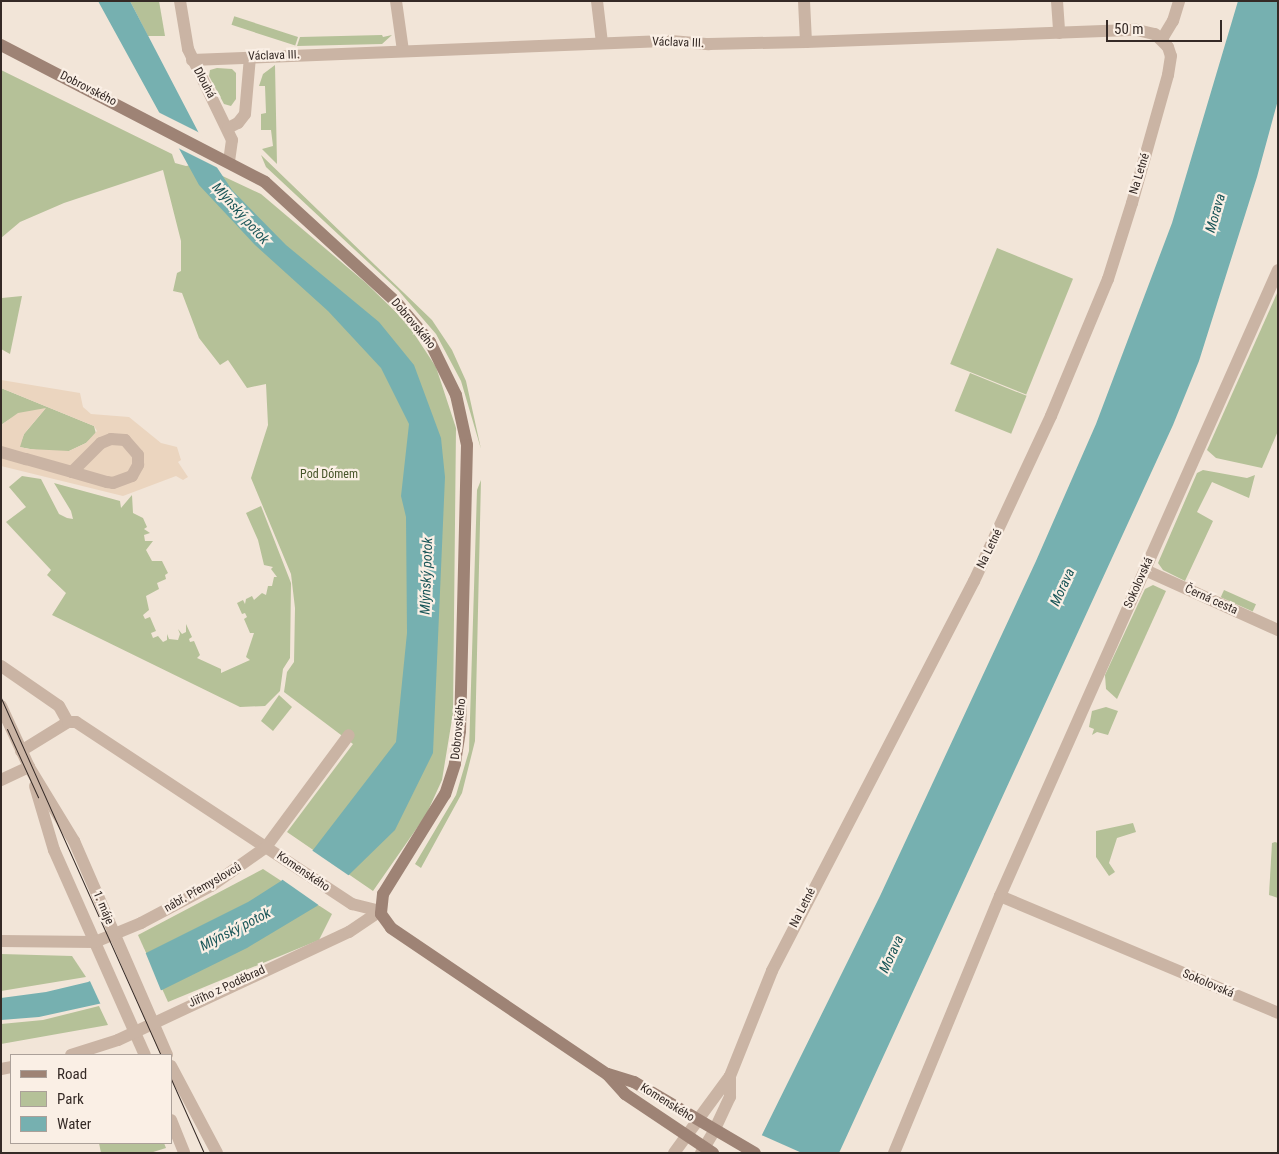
<!DOCTYPE html>
<meta charset="utf-8">
<style>
body{margin:0}
#map{position:relative;width:1279px;height:1154px;overflow:hidden;background:#f2e5d8;font-family:"Roboto Condensed",sans-serif}
div>[style]{position:absolute}
[style*='--x']{left:calc(var(--x)*1px);top:calc(var(--y)*1px);width:calc(var(--w)*1px);rotate:calc(var(--a)*1deg)}
.green>*{inset:0;background:#b5c198;transform-origin:0 0}
.plaza>*{inset:0;background:#ebd5bf}
.water>*{inset:0;background:#76b0b0}
.pier>*{inset:0;background:#f2e5d8}
.minor>*{height:12px;margin:-6px;padding:0 6px;transform-origin:6px;border-radius:6px;background:#cab4a4}
.tertiary>*{height:12px;margin:-6px;padding:0 6px;transform-origin:6px;border-radius:6px;background:#cab4a4}
.secondary>*{height:12px;margin:-6px;padding:0 6px;transform-origin:6px;border-radius:6px;background:#9e8375}
.tram>*{height:1px;margin:-0.5px;padding:0 0.5px;transform-origin:0.5px;border-radius:0.5px;background:#352a26}
span{translate:-50% -50%;white-space:nowrap;text-align:center;line-height:1.15;-webkit-text-stroke:4.5px #faefe5;paint-order:stroke}
.street-label{font-size:12px;color:#352a26}
.park-label{font-size:12px;color:#465429}
.water-label{font-size:14px;color:#1a5658;font-style:italic}
.frame{position:absolute;inset:0;border:2px solid #352a26;pointer-events:none}
.legend{position:absolute;left:10px;top:1054px;width:162px;height:90px;box-sizing:border-box;background:#faefe5;border:1px solid #aba099;margin:0;padding:6px 9px;list-style:none;font-size:15px;color:#352a26}
.legend li{display:flex;align-items:center;gap:10px;height:25px}
.legend b{width:25px;border:1px solid #aba099}
.scale{position:absolute;left:1106px;top:20px;width:116px;height:22px;box-sizing:border-box;border:2px solid #352a26;border-top:0;padding-left:6px;font-size:15px;line-height:18px;white-space:nowrap;color:#352a26;-webkit-text-stroke:4px #faefe5;paint-order:stroke}
</style>
<div id="map">
<div class="green">
<i style="clip-path:polygon(130px 1px,159px 1px,165px 36px,148px 36px)"></i>
<i style="clip-path:polygon(382px 35px,383px 37px,392px 35px,382px 44px,297px 46px,300px 37px)"></i>
<i style="left:298px;top:37px;width:9px;height:67px;rotate:108deg"></i>
<i style="clip-path:polygon(275px 65px,277px 164px,262px 149px,273px 146px,271px 130px,261px 130px,261px 114px,266px 113px,265px 86px,259px 86px,263px 74px)"></i>
<i style="clip-path:polygon(217px 68px,232px 69px,236px 73px,236px 99px,231px 106px,224px 104px,209px 76px,210px 70px)"></i>
<i style="clip-path:polygon(1px 70px,172px 154px,175px 163px,186px 166px,197px 164px,261px 194px,366px 283px,407px 323px,436px 367px,456px 428px,453px 713px,442px 780px,426px 815px,373px 891px,287px 832px,353px 744px,284px 692px,287px 672px,294px 662px,295px 608px,291px 574px,251px 478px,268px 425px,266px 384px,247px 388px,228px 360px,220px 365px,199px 338px,182px 293px,173px 291px,177px 273px,181px 271px,181px 241px,163px 170px,64px 203px,20px 222px,1px 238px)"></i>
<i style="clip-path:polygon(261px 155px,432px 320px,452px 350px,466px 381px,481px 449px,461px 381px,436px 334px,398px 290px,266px 167px)"></i>
<i style="left:997px;top:248px;width:82px;height:125px;rotate:22deg"></i>
<i style="clip-path:polygon(1278px 291px,1278px 431px,1262px 468px,1216px 458px,1207px 450px)"></i>
<i style="clip-path:polygon(22px 296px,10px 354px,1px 349px,1px 301px,2px 298px)"></i>
<i style="left:970px;top:373px;width:61px;height:41px;rotate:22deg"></i>
<i style="clip-path:polygon(1px 388px,94px 426px,96px 434px,86px 443px,69px 451px,42px 451px,19px 447px,24px 434px,45px 409px,10px 419px,1px 425px)"></i>
<i style="clip-path:polygon(1203px 470px,1247px 478px,1255px 475px,1249px 498px,1212px 482px,1197px 512px,1213px 521px,1185px 581px,1163px 570px,1158px 563px,1197px 473px)"></i>
<i style="clip-path:polygon(22px 476px,41px 479px,59px 514px,67px 518px,73px 519px,71px 511px,54px 483px,120px 501px,121px 508px,132px 495px,133px 513px,143px 518px,147px 527px,144px 529px,150px 533px,144px 535px,145px 541px,153px 541px,146px 550px,152px 561px,162px 561px,168px 573px,165px 575px,166px 579px,157px 583px,159px 589px,146px 596px,149px 610px,143px 615px,145px 619px,150px 617px,156px 631px,151px 633px,153px 638px,158px 636px,163px 642px,167px 640px,167px 634px,169px 639px,178px 640px,180px 634px,178px 629px,182px 634px,186px 632px,186px 624px,192px 637px,189px 639px,190px 642px,194px 641px,200px 655px,197px 658px,221px 669px,221px 673px,250px 660px,246px 657px,254px 633px,250px 633px,244px 619px,247px 617px,245px 613px,242px 614px,237px 603px,243px 600px,245px 604px,246px 599px,252px 596px,254px 600px,262px 593px,266px 595px,268px 586px,272px 586px,274px 577px,277px 577px,271px 569px,273px 567px,264px 565px,258px 540px,246px 513px,261px 506px,291px 583px,290px 658px,283px 669px,280px 691px,265px 706px,240px 707px,52px 615px,66px 593px,47px 575px,51px 570px,6px 522px,26px 507px,9px 487px)"></i>
<i style="clip-path:polygon(481px 480px,475px 741px,462px 793px,421px 868px,415px 864px,456px 795px,469px 751px,477px 490px)"></i>
<i style="clip-path:polygon(1153px 585px,1166px 591px,1117px 699px,1106px 689px,1105px 675px,1145px 589px)"></i>
<i style="left:1224px;top:590px;width:35px;height:8px;rotate:24deg"></i>
<i style="clip-path:polygon(279px 695px,292px 707px,273px 731px,261px 721px)"></i>
<i style="clip-path:polygon(1106px 707px,1118px 711px,1108px 735px,1097px 732px,1092px 735px,1094px 729px,1089px 727px,1092px 711px)"></i>
<i style="clip-path:polygon(1133px 823px,1136px 832px,1117px 838px,1109px 863px,1115px 872px,1109px 876px,1096px 857px,1096px 831px)"></i>
<i style="clip-path:polygon(1275px 842px,1278px 843px,1278px 898px,1269px 895px,1272px 843px)"></i>
<i style="clip-path:polygon(263px 869px,332px 914px,319px 940px,168px 1002px,138px 935px)"></i>
<i style="clip-path:polygon(1px 954px,72px 956px,86px 977px,1px 991px)"></i>
<i style="clip-path:polygon(99px 1006px,108px 1025px,1px 1044px,1px 1024px,43px 1020px)"></i>
<i style="clip-path:polygon(99px 1143px,164px 1143px,166px 1148px,150px 1153px,101px 1153px)"></i>
</div>
<div class="plaza">
<i style="clip-path:polygon(1px 380px,80px 393px,83px 407px,91px 414px,129px 417px,161px 443px,177px 447px,181px 460px,178px 462px,188px 477px,183px 480px,176px 476px,123px 496px,1px 466px,1px 425px,18px 413px,46px 408px,24px 434px,20px 447px,29px 449px,69px 451px,86px 443px,97px 431px,94px 426px,1px 388px)"></i>
</div>
<div class="water">
<i style="clip-path:polygon(98px 1px,130px 1px,216px 166px,232px 190px,286px 245px,379px 322px,414px 365px,441px 438px,445px 477px,433px 753px,395px 830px,317px 906px,247px 948px,162px 990px,39px 1017px,1px 1020px,1px 998px,46px 992px,88px 982px,248px 902px,281px 881px,313px 850px,396px 742px,407px 633px,406px 517px,401px 496px,409px 424px,381px 368px,328px 311px,255px 245px,199px 185px)"></i>
<i style="clip-path:polygon(1238px 1px,1278px 1px,1278px 100px,1257px 177px,1199px 361px,1173px 425px,839px 1153px,753px 1153px,880px 896px,1036px 561px,1096px 424px,1172px 223px)"></i>
</div>
<div class="pier">
<i style="clip-path:polygon(154px 110px,200px 133px,218px 168px,176px 147px)"></i>
<i style="clip-path:polygon(310px 849px,351px 877px,320px 906px,280px 878px)"></i>
<i style="clip-path:polygon(144px 949px,162px 993px,101px 1005px,89px 979px)"></i>
<i style="clip-path:polygon(759px 1134px,802px 1153px,751px 1153px)"></i>
</div>
<div class="minor">
<i style="--x:180;--y:1;--w:49;--a:80.5"></i>
<i style="--x:188;--y:49;--w:101;--a:64.2"></i>
<i style="--x:232;--y:140;--w:21;--a:98"></i>
<i style="--x:396;--y:1;--w:50;--a:82"></i>
<i style="--x:597;--y:1;--w:42;--a:83.2"></i>
<i style="--x:804;--y:1;--w:41;--a:87.2"></i>
<i style="--x:1057;--y:1;--w:32;--a:86"></i>
<i style="--x:1162;--y:39;--w:21;--a:-59"></i>
<i style="--x:1173;--y:21;--w:21;--a:-73"></i>
<i style="--x:192;--y:60;--w:479;--a:-2.3"></i>
<i style="--x:671;--y:41;--w:38;--a:5"></i>
<i style="--x:709;--y:44;--w:97;--a:-1.2"></i>
<i style="--x:806;--y:42;--w:331;--a:-2.1"></i>
<i style="--x:1137;--y:30;--w:18;--a:13"></i>
<i style="--x:1155;--y:34;--w:18;--a:45"></i>
<i style="--x:1168;--y:47;--w:9;--a:72"></i>
<i style="--x:1171;--y:56;--w:19;--a:99"></i>
<i style="--x:1168;--y:75;--w:133;--a:105.7"></i>
<i style="--x:1132;--y:203;--w:80;--a:107.5"></i>
<i style="--x:1108;--y:279;--w:148;--a:112.6"></i>
<i style="--x:1051;--y:416;--w:182;--a:115"></i>
<i style="--x:974;--y:581;--w:439;--a:117.4"></i>
<i style="--x:772;--y:971;--w:113;--a:111.8"></i>
<i style="--x:730;--y:1076;--w:56;--a:126.3"></i>
<i style="--x:228;--y:128;--w:11;--a:-27"></i>
<i style="--x:238;--y:123;--w:11;--a:-52"></i>
<i style="--x:245;--y:114;--w:57;--a:-85"></i>
<i style="--x:1;--y:452;--w:26;--a:16"></i>
<i style="--x:26;--y:459;--w:48;--a:15.8"></i>
<i style="--x:72;--y:472;--w:36;--a:16"></i>
<i style="--x:107;--y:482;--w:6;--a:9"></i>
<i style="--x:113;--y:483;--w:20;--a:-20"></i>
<i style="--x:132;--y:476;--w:13;--a:-61"></i>
<i style="--x:138;--y:465;--w:10;--a:-90"></i>
<i style="--x:138;--y:455;--w:20;--a:-131"></i>
<i style="--x:125;--y:440;--w:14;--a:-176"></i>
<i style="--x:111;--y:439;--w:11;--a:158"></i>
<i style="--x:101;--y:443;--w:41;--a:135"></i>
<i style="--x:1145;--y:570;--w:146;--a:24.3"></i>
<i style="--x:1;--y:666;--w:70;--a:34.6"></i>
<i style="--x:59;--y:706;--w:18;--a:61"></i>
<i style="--x:1;--y:706;--w:67;--a:65.3"></i>
<i style="--x:29;--y:767;--w:87;--a:58.7"></i>
<i style="--x:74;--y:841;--w:233;--a:66.5"></i>
<i style="--x:21;--y:751;--w:55;--a:-31.7"></i>
<i style="--x:68;--y:722;--w:8;--a:0"></i>
<i style="--x:76;--y:722;--w:331;--a:33.4"></i>
<i style="--x:352;--y:904;--w:29;--a:14"></i>
<i style="--x:1;--y:780;--w:31;--a:-25"></i>
<i style="--x:35;--y:786;--w:67;--a:73.5"></i>
<i style="--x:54;--y:850;--w:224;--a:66.1"></i>
<i style="--x:1000;--y:896;--w:302;--a:22.8"></i>
<i style="--x:1;--y:941;--w:94;--a:0.6"></i>
<i style="--x:95;--y:942;--w:50;--a:-22.4"></i>
<i style="--x:141;--y:923;--w:79;--a:-27.9"></i>
<i style="--x:211;--y:886;--w:67;--a:-35.3"></i>
<i style="--x:266;--y:847;--w:139;--a:-53.5"></i>
<i style="--x:71;--y:1055;--w:49;--a:-17.7"></i>
<i style="--x:118;--y:1040;--w:255;--a:-25.1"></i>
<i style="--x:349;--y:932;--w:37;--a:-34"></i>
<i style="--x:171;--y:1066;--w:98;--a:62.1"></i>
<i style="--x:1;--y:1069;--w:10;--a:-11"></i>
<i style="--x:171;--y:1120;--w:35;--a:68"></i>
<i style="--x:714;--y:1131;--w:38;--a:-65"></i>
<i style="--x:730;--y:1097;--w:21;--a:-90"></i>
</div>
<div class="tertiary">
<i style="--x:674;--y:1153;--w:39;--a:-54"></i>
<i style="--x:701;--y:1153;--w:26;--a:-59"></i>
<i style="--x:894;--y:1153;--w:278;--a:-67.6"></i>
<i style="--x:1000;--y:896;--w:685;--a:-66.05"></i>
</div>
<div class="secondary">
<i style="--x:1;--y:45;--w:297;--a:27.4"></i>
<i style="--x:265;--y:182;--w:179;--a:42.5"></i>
<i style="--x:397;--y:303;--w:51;--a:49.8"></i>
<i style="--x:430;--y:342;--w:59;--a:63.9"></i>
<i style="--x:456;--y:395;--w:51;--a:77.6"></i>
<i style="--x:467;--y:445;--w:286;--a:91.4"></i>
<i style="--x:460;--y:731;--w:33;--a:99"></i>
<i style="--x:455;--y:764;--w:32;--a:108"></i>
<i style="--x:445;--y:794;--w:118;--a:121.8"></i>
<i style="--x:383;--y:894;--w:20;--a:96"></i>
<i style="--x:381;--y:914;--w:17;--a:54"></i>
<i style="--x:391;--y:928;--w:261;--a:34.1"></i>
<i style="--x:607;--y:1074;--w:27;--a:48"></i>
<i style="--x:625;--y:1094;--w:106;--a:33.8"></i>
<i style="--x:608;--y:1074;--w:27;--a:17"></i>
<i style="--x:634;--y:1082;--w:140;--a:30.4"></i>
</div>
<div class="tram">
<i style="--x:1;--y:698;--w:391;--a:65.9"></i>
<i style="--x:7;--y:729;--w:75;--a:65.5"></i>
<i style="--x:171;--y:1079;--w:81;--a:66"></i>
</div>
<div class="street-label">
<span style="left:678px;top:43px;rotate:2deg">Václava III.</span>
<span style="left:274px;top:56px;rotate:-2deg">Václava III.</span>
<span style="left:204px;top:83px;rotate:62deg">Dlouhá</span>
<span style="left:88px;top:89px;rotate:27deg">Dobrovského</span>
<span style="left:1140px;top:174px;rotate:-73deg">Na Letné</span>
<span style="left:413px;top:324px;rotate:50deg">Dobrovského</span>
<span style="left:990px;top:549px;rotate:-64deg">Na Letné</span>
<span style="left:1139px;top:583px;rotate:-66deg">Sokolovská</span>
<span style="left:1211px;top:600px;rotate:24deg">Černá cesta</span>
<span style="left:459px;top:729px;rotate:-84deg">Dobrovského</span>
<span style="left:303px;top:872px;rotate:34deg">Komenského</span>
<span style="left:203px;top:888px;rotate:-30deg">nábř. Přemyslovců</span>
<span style="left:103px;top:908px;rotate:67deg">1. máje</span>
<span style="left:803px;top:908px;rotate:-63deg">Na Letné</span>
<span style="left:1208px;top:984px;rotate:23deg">Sokolovská</span>
<span style="left:227px;top:987px;rotate:-25deg">Jiřího z Poděbrad</span>
<span style="left:667px;top:1103px;rotate:32deg">Komenského</span>
</div>
<div class="park-label">
<span style="left:329px;top:475px">Pod Dómem</span>
</div>
<div class="water-label">
<span style="left:241px;top:213px;rotate:48deg">Mlýnský potok</span>
<span style="left:1215px;top:213px;rotate:-74deg">Morava</span>
<span style="left:426px;top:576px;rotate:-88deg">Mlýnský potok</span>
<span style="left:1062px;top:587px;rotate:-65deg">Morava</span>
<span style="left:235px;top:929px;rotate:-27deg">Mlýnský potok</span>
<span style="left:891px;top:954px;rotate:-65deg">Morava</span>
</div>
<div class="frame"></div>
<ul class="legend">
<li><b style="height:6px;background:#9e8375"></b>Road</li>
<li><b style="height:14px;background:#b5c198"></b>Park</li>
<li><b style="height:14px;background:#76b0b0"></b>Water</li>
</ul>
<div class="scale">50 m</div>
</div>
